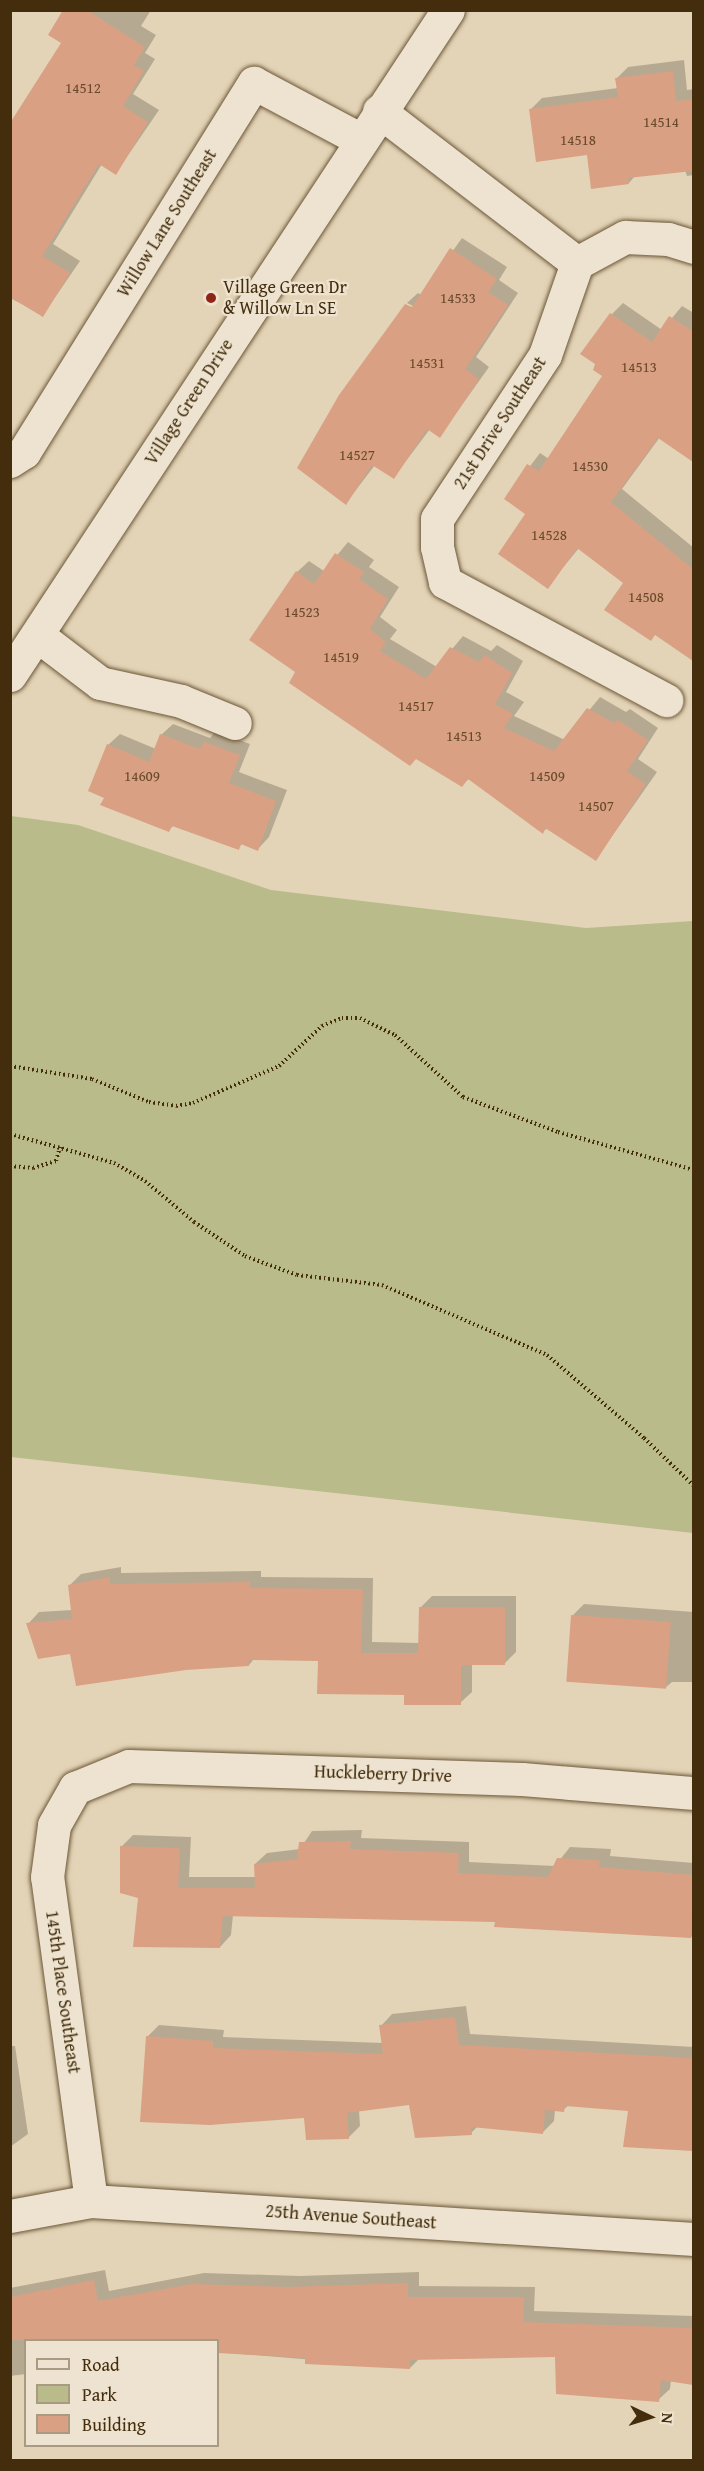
<!DOCTYPE html>
<style>
body{margin:0}
#map{position:relative;width:704px;height:2471px;overflow:hidden;background:#e4d4b7;font-family:"Gentium Book Plus",serif}
div>[style]{position:absolute}
[style*='--x']{left:calc(var(--x)*1px);top:calc(var(--y)*1px);width:calc(var(--w)*1px);rotate:calc(var(--a)*1deg)}
.green>*{inset:0;background:#babb8a}
.shadow>*{inset:0;background:#0003}
.building>*{inset:0;background:#d9a084;transform-origin:0 0}
.path>*{height:4px;margin-top:-2px;transform-origin:0;background:repeating-linear-gradient(90deg,#432d0d 0 1.5px,transparent 0 4.5px)}
.roads{filter:drop-shadow(0 0 2px #6b5738) drop-shadow(0 0 2px #6b5738)}
.minor>*{height:33px;margin:-16.5px;padding:0 16.5px;transform-origin:16.5px;border-radius:16.5px;background:#ede3d0}
.dots>*{width:16px;height:16px;translate:-50% -50%;box-sizing:border-box;border:3px solid #ede3d0;border-radius:50%}
span{translate:-50% -50%;white-space:nowrap;text-align:center;line-height:1.15;-webkit-text-stroke:4.5px #ede3d0;paint-order:stroke}
.number-label{font-size:15px;color:#684a2b}
.number-label span{-webkit-text-stroke-width:0}
.street-label{font-size:18px;color:#432d0d}
.poi-label{font-size:18px;color:#432d0d}
.left{translate:0 -50%;text-align:left}
.frame{position:absolute;inset:0;border:12px solid #432d0d;pointer-events:none}
.legend{position:absolute;left:24px;top:2339px;width:195px;height:108px;box-sizing:border-box;background:#ede3d0;border:2px solid #a99a82;margin:0;padding:8px 10px;list-style:none;font-size:18px;color:#432d0d}
.legend li{display:flex;align-items:center;gap:12px;height:30px}
.legend b{width:30px;border:2px solid #a99a82}
.north{position:absolute;left:620px;top:2387px;width:60px;height:60px;-webkit-text-stroke:4px #ede3d0;paint-order:stroke;rotate:94deg;font-size:16px;font-weight:700;line-height:24px;text-align:center;color:#432d0d}
.north::after{content:'';display:block;margin:auto;width:21px;height:27px;background:#432d0d;clip-path:polygon(50% 0,100% 100%,50% 72%,0 100%)}
</style>
<div id="map">
<div class="green">
<i style="clip-path:polygon(11px 816px,78px 825px,271px 890px,586px 928px,693px 921px,693px 1533px,11px 1457px)"></i>
</div>
<div class="shadow">
<i style="clip-path:polygon(65px 10px,151px 10px,141px 26px,156px 35px,145px 53px,155px 59px,133px 94px,159px 110px,116px 173px,102px 164px,53px 244px,80px 261px,43px 315px,10px 298px,10px 126px,63px 42px)"></i>
<i style="clip-path:polygon(684px 60px,687px 90px,694px 89px,694px 175px,687px 176px,685px 170px,635px 176px,629px 183px,531px 109px,542px 98px,618px 88px,617px 78px,628px 67px)"></i>
<i style="clip-path:polygon(462px 238px,507px 267px,499px 280px,518px 293px,476px 357px,489px 367px,440px 436px,430px 429px,394px 477px,375px 465px,346px 503px,406px 306px,419px 309px,407px 303px,418px 293px,421px 295px)"></i>
<i style="clip-path:polygon(623px 303px,662px 330px,682px 306px,694px 313px,694px 460px,660px 437px,622px 489px,694px 548px,694px 659px,656px 634px,625px 583px,579px 548px,547px 587px,527px 514px,506px 498px,540px 453px,549px 459px,604px 375px,612px 314px)"></i>
<i style="clip-path:polygon(348px 542px,374px 560px,369px 567px,399px 587px,380px 617px,397px 630px,390px 639px,437px 667px,463px 636px,491px 651px,497px 645px,523px 661px,506px 692px,524px 702px,514px 716px,565px 740px,600px 697px,626px 712px,630px 709px,658px 728px,638px 759px,657px 772px,596px 859px,548px 827px,543px 832px,470px 778px,462px 785px,297px 672px,297px 572px,309px 561px,324px 571px)"></i>
<i style="clip-path:polygon(173px 724px,210px 738px,216px 731px,250px 744px,239px 772px,287px 790px,269px 837px,258px 849px,243px 843px,238px 848px,174px 825px,169px 830px,106px 797px,108px 745px,120px 734px,156px 749px,161px 735px)"></i>
<i style="clip-path:polygon(121px 1567px,121px 1573px,261px 1571px,261px 1577px,373px 1578px,372px 1642px,420px 1643px,420px 1608px,432px 1596px,516px 1596px,516px 1652px,504px 1664px,472px 1664px,472px 1692px,460px 1703px,320px 1660px,254px 1659px,249px 1665px,72px 1652px,28px 1624px,39px 1612px,72px 1610px,69px 1586px,81px 1574px)"></i>
<i style="clip-path:polygon(584px 1604px,694px 1612px,694px 1682px,672px 1682px,665px 1688px,573px 1615px)"></i>
<i style="clip-path:polygon(362px 1830px,361px 1838px,469px 1842px,469px 1862px,555px 1866px,570px 1847px,611px 1849px,610px 1856px,694px 1863px,694px 1937px,496px 1926px,496px 1920px,233px 1915px,231px 1935px,220px 1947px,140px 1897px,122px 1846px,133px 1835px,191px 1837px,189px 1877px,256px 1877px,255px 1864px,267px 1853px,300px 1849px,312px 1831px)"></i>
<i style="clip-path:polygon(466px 2006px,470px 2034px,694px 2047px,694px 2149px,625px 2146px,629px 2110px,569px 2105px,563px 2110px,555px 2110px,554px 2121px,543px 2132px,477px 2127px,471px 2133px,411px 2103px,359px 2110px,360px 2126px,348px 2138px,147px 2037px,159px 2025px,224px 2030px,223px 2037px,383px 2043px,381px 2026px,392px 2014px)"></i>
<i style="clip-path:polygon(10px 2046px,15px 2046px,28px 2134px,10px 2147px)"></i>
<i style="clip-path:polygon(105px 2270px,109px 2291px,204px 2273px,300px 2276px,419px 2272px,419px 2286px,535px 2287px,534px 2311px,694px 2316px,694px 2383px,671px 2380px,670px 2389px,658px 2400px,556px 2355px,419px 2359px,410px 2368px,218px 2352px,218px 2340px,26px 2340px,26px 2374px,10px 2376px,10px 2288px)"></i>
</div>
<div class="building">
<i style="clip-path:polygon(63px 10px,87px 10px,145px 47px,134px 65px,144px 71px,123px 106px,148px 122px,116px 175px,99px 164px,42px 256px,70px 273px,43px 317px,10px 297px,10px 123px,61px 43px,48px 35px)"></i>
<i style="clip-path:polygon(673px 71px,676px 101px,693px 99px,693px 171px,628px 178px,629px 184px,591px 189px,587px 155px,536px 162px,529px 109px,618px 97px,615px 78px)"></i>
<i style="clip-path:polygon(450px 248px,497px 279px,488px 292px,508px 305px,465px 369px,479px 379px,440px 438px,427px 429px,394px 479px,372px 465px,346px 505px,297px 468px,339px 395px,405px 304px,412px 307px)"></i>
<i style="clip-path:polygon(610px 313px,652px 342px,669px 316px,693px 331px,693px 462px,658px 438px,611px 502px,693px 569px,693px 661px,655px 635px,651px 641px,604px 610px,623px 583px,577px 548px,548px 589px,498px 554px,525px 514px,504px 499px,527px 464px,539px 471px,602px 376px,593px 370px,595px 364px,580px 354px)"></i>
<i style="clip-path:polygon(335px 553px,364px 572px,359px 579px,388px 599px,370px 629px,386px 642px,380px 651px,426px 679px,450px 647px,479px 662px,485px 655px,512px 673px,495px 704px,513px 714px,504px 728px,554px 751px,587px 708px,614px 723px,618px 720px,648px 740px,627px 771px,646px 784px,596px 861px,545px 828px,543px 834px,468px 779px,462px 787px,416px 759px,410px 766px,289px 683px,295px 672px,249px 640px,296px 571px,314px 584px)"></i>
<i style="clip-path:polygon(160px 734px,200px 749px,204px 742px,240px 755px,229px 783px,276px 801px,258px 851px,241px 844px,239px 850px,172px 826px,169px 832px,100px 805px,104px 798px,88px 791px,107px 744px,149px 762px)"></i>
<i style="clip-path:polygon(110px 1577px,110px 1584px,250px 1582px,250px 1588px,363px 1589px,361px 1653px,418px 1653px,419px 1607px,505px 1607px,505px 1665px,461px 1665px,461px 1705px,404px 1705px,404px 1695px,317px 1694px,318px 1661px,249px 1660px,249px 1666px,186px 1670px,76px 1686px,70px 1654px,38px 1659px,26px 1623px,72px 1619px,68px 1585px)"></i>
<i style="left:571px;top:1615px;width:100px;height:67px;rotate:4deg"></i>
<i style="clip-path:polygon(351px 1841px,350px 1849px,459px 1853px,458px 1873px,548px 1877px,557px 1858px,600px 1860px,599px 1867px,693px 1875px,691px 1938px,494px 1927px,495px 1922px,223px 1916px,220px 1948px,133px 1947px,138px 1898px,120px 1893px,120px 1846px,180px 1848px,178px 1888px,255px 1888px,254px 1864px,297px 1859px,299px 1842px)"></i>
<i style="clip-path:polygon(455px 2017px,459px 2045px,693px 2058px,693px 2151px,623px 2147px,628px 2111px,565px 2106px,564px 2112px,545px 2110px,543px 2134px,471px 2127px,472px 2135px,415px 2138px,409px 2105px,347px 2113px,349px 2139px,306px 2140px,304px 2118px,210px 2125px,140px 2122px,146px 2036px,213px 2041px,213px 2048px,383px 2054px,379px 2025px)"></i>
<i style="clip-path:polygon(94px 2280px,98px 2301px,192px 2284px,288px 2287px,408px 2283px,408px 2297px,524px 2297px,523px 2322px,693px 2328px,693px 2385px,661px 2380px,659px 2402px,556px 2394px,555px 2357px,410px 2360px,410px 2369px,305px 2364px,305px 2358px,218px 2353px,218px 2340px,10px 2340px,10px 2297px)"></i>
</div>
<div class="path">
<i style="--x:10;--y:1066;--w:83;--a:9"></i>
<i style="--x:92;--y:1079;--w:61;--a:22"></i>
<i style="--x:149;--y:1102;--w:27;--a:8"></i>
<i style="--x:176;--y:1106;--w:17;--a:-10"></i>
<i style="--x:193;--y:1103;--w:94;--a:-23.3"></i>
<i style="--x:279;--y:1066;--w:59;--a:-42.9"></i>
<i style="--x:322;--y:1026;--w:22;--a:-22"></i>
<i style="--x:342;--y:1018;--w:18;--a:0"></i>
<i style="--x:360;--y:1018;--w:39;--a:26"></i>
<i style="--x:395;--y:1035;--w:92;--a:42.4"></i>
<i style="--x:463;--y:1097;--w:101;--a:20.2"></i>
<i style="--x:558;--y:1132;--w:141;--a:15.6"></i>
<i style="--x:10;--y:1134;--w:108;--a:15.6"></i>
<i style="--x:114;--y:1163;--w:36;--a:30"></i>
<i style="--x:145;--y:1181;--w:64;--a:39.9"></i>
<i style="--x:194;--y:1222;--w:61;--a:33.7"></i>
<i style="--x:245;--y:1256;--w:55;--a:20.1"></i>
<i style="--x:297;--y:1275;--w:86;--a:6.7"></i>
<i style="--x:382;--y:1285;--w:179;--a:23"></i>
<i style="--x:547;--y:1355;--w:128;--a:40.6"></i>
<i style="--x:644;--y:1438;--w:69;--a:43.8"></i>
<i style="--x:10;--y:1166;--w:23;--a:5"></i>
<i style="--x:33;--y:1168;--w:24;--a:-17"></i>
<i style="--x:56;--y:1161;--w:15;--a:-74"></i>
</div>
<div class="roads">
<div class="minor">
<i style="--x:379;--y:111;--w:250;--a:37.5"></i>
<i style="--x:577;--y:263;--w:97;--a:109.2"></i>
<i style="--x:545;--y:355;--w:196;--a:123.4"></i>
<i style="--x:437;--y:519;--w:28;--a:90"></i>
<i style="--x:437;--y:547;--w:36;--a:77"></i>
<i style="--x:445;--y:582;--w:251;--a:28.1"></i>
<i style="--x:577;--y:263;--w:55;--a:-28.4"></i>
<i style="--x:625;--y:237;--w:43;--a:2.7"></i>
<i style="--x:668;--y:239;--w:27;--a:17"></i>
<i style="--x:10;--y:461;--w:17;--a:-33"></i>
<i style="--x:24;--y:452;--w:435;--a:-58.1"></i>
<i style="--x:254;--y:83;--w:121;--a:28"></i>
<i style="--x:37;--y:635;--w:79;--a:37.3"></i>
<i style="--x:100;--y:683;--w:83;--a:12.5"></i>
<i style="--x:181;--y:701;--w:58;--a:22.2"></i>
<i style="--x:10;--y:675;--w:796;--a:-56.63"></i>
<i style="--x:91;--y:2201;--w:327;--a:-97.7"></i>
<i style="--x:47;--y:1877;--w:52;--a:-82.3"></i>
<i style="--x:54;--y:1825;--w:43;--a:-60.4"></i>
<i style="--x:75;--y:1788;--w:58;--a:-22.2"></i>
<i style="--x:129;--y:1766;--w:393;--a:1.9"></i>
<i style="--x:522;--y:1779;--w:173;--a:4.7"></i>
<i style="--x:10;--y:2216;--w:82;--a:-10.5"></i>
<i style="--x:91;--y:2201;--w:604;--a:3.61"></i>
</div>
</div>
<div class="dots">
<i style="left:211px;top:298px;background:#8f2418"></i>
</div>
<div class="number-label">
<span style="left:83px;top:88px">14512</span>
<span style="left:661px;top:122px">14514</span>
<span style="left:578px;top:140px">14518</span>
<span style="left:458px;top:298px">14533</span>
<span style="left:427px;top:363px">14531</span>
<span style="left:639px;top:367px">14513</span>
<span style="left:357px;top:455px">14527</span>
<span style="left:590px;top:466px">14530</span>
<span style="left:549px;top:535px">14528</span>
<span style="left:646px;top:597px">14508</span>
<span style="left:302px;top:612px">14523</span>
<span style="left:341px;top:657px">14519</span>
<span style="left:416px;top:706px">14517</span>
<span style="left:464px;top:736px">14513</span>
<span style="left:142px;top:776px">14609</span>
<span style="left:547px;top:776px">14509</span>
<span style="left:596px;top:806px">14507</span>
</div>
<div class="street-label">
<span style="left:167px;top:223px;rotate:-58deg">Willow Lane Southeast</span>
<span style="left:189px;top:402px;rotate:-57deg">Village Green Drive</span>
<span style="left:500px;top:423px;rotate:-57deg">21st Drive Southeast</span>
<span style="left:383px;top:1774px;rotate:2deg">Huckleberry Drive</span>
<span style="left:63px;top:1992px;rotate:82deg">145th Place Southeast</span>
<span style="left:351px;top:2217px;rotate:4deg">25th Avenue Southeast</span>
</div>
<div class="poi-label">
<span class="left" style="left:223px;top:298px">Village Green Dr<br>&amp; Willow Ln SE</span>
</div>
<div class="frame"></div>
<ul class="legend">
<li><b style="height:8px;background:#ede3d0"></b>Road</li>
<li><b style="height:16px;background:#babb8a"></b>Park</li>
<li><b style="height:16px;background:#d9a084"></b>Building</li>
</ul>
<div class="north">N</div>
</div>
